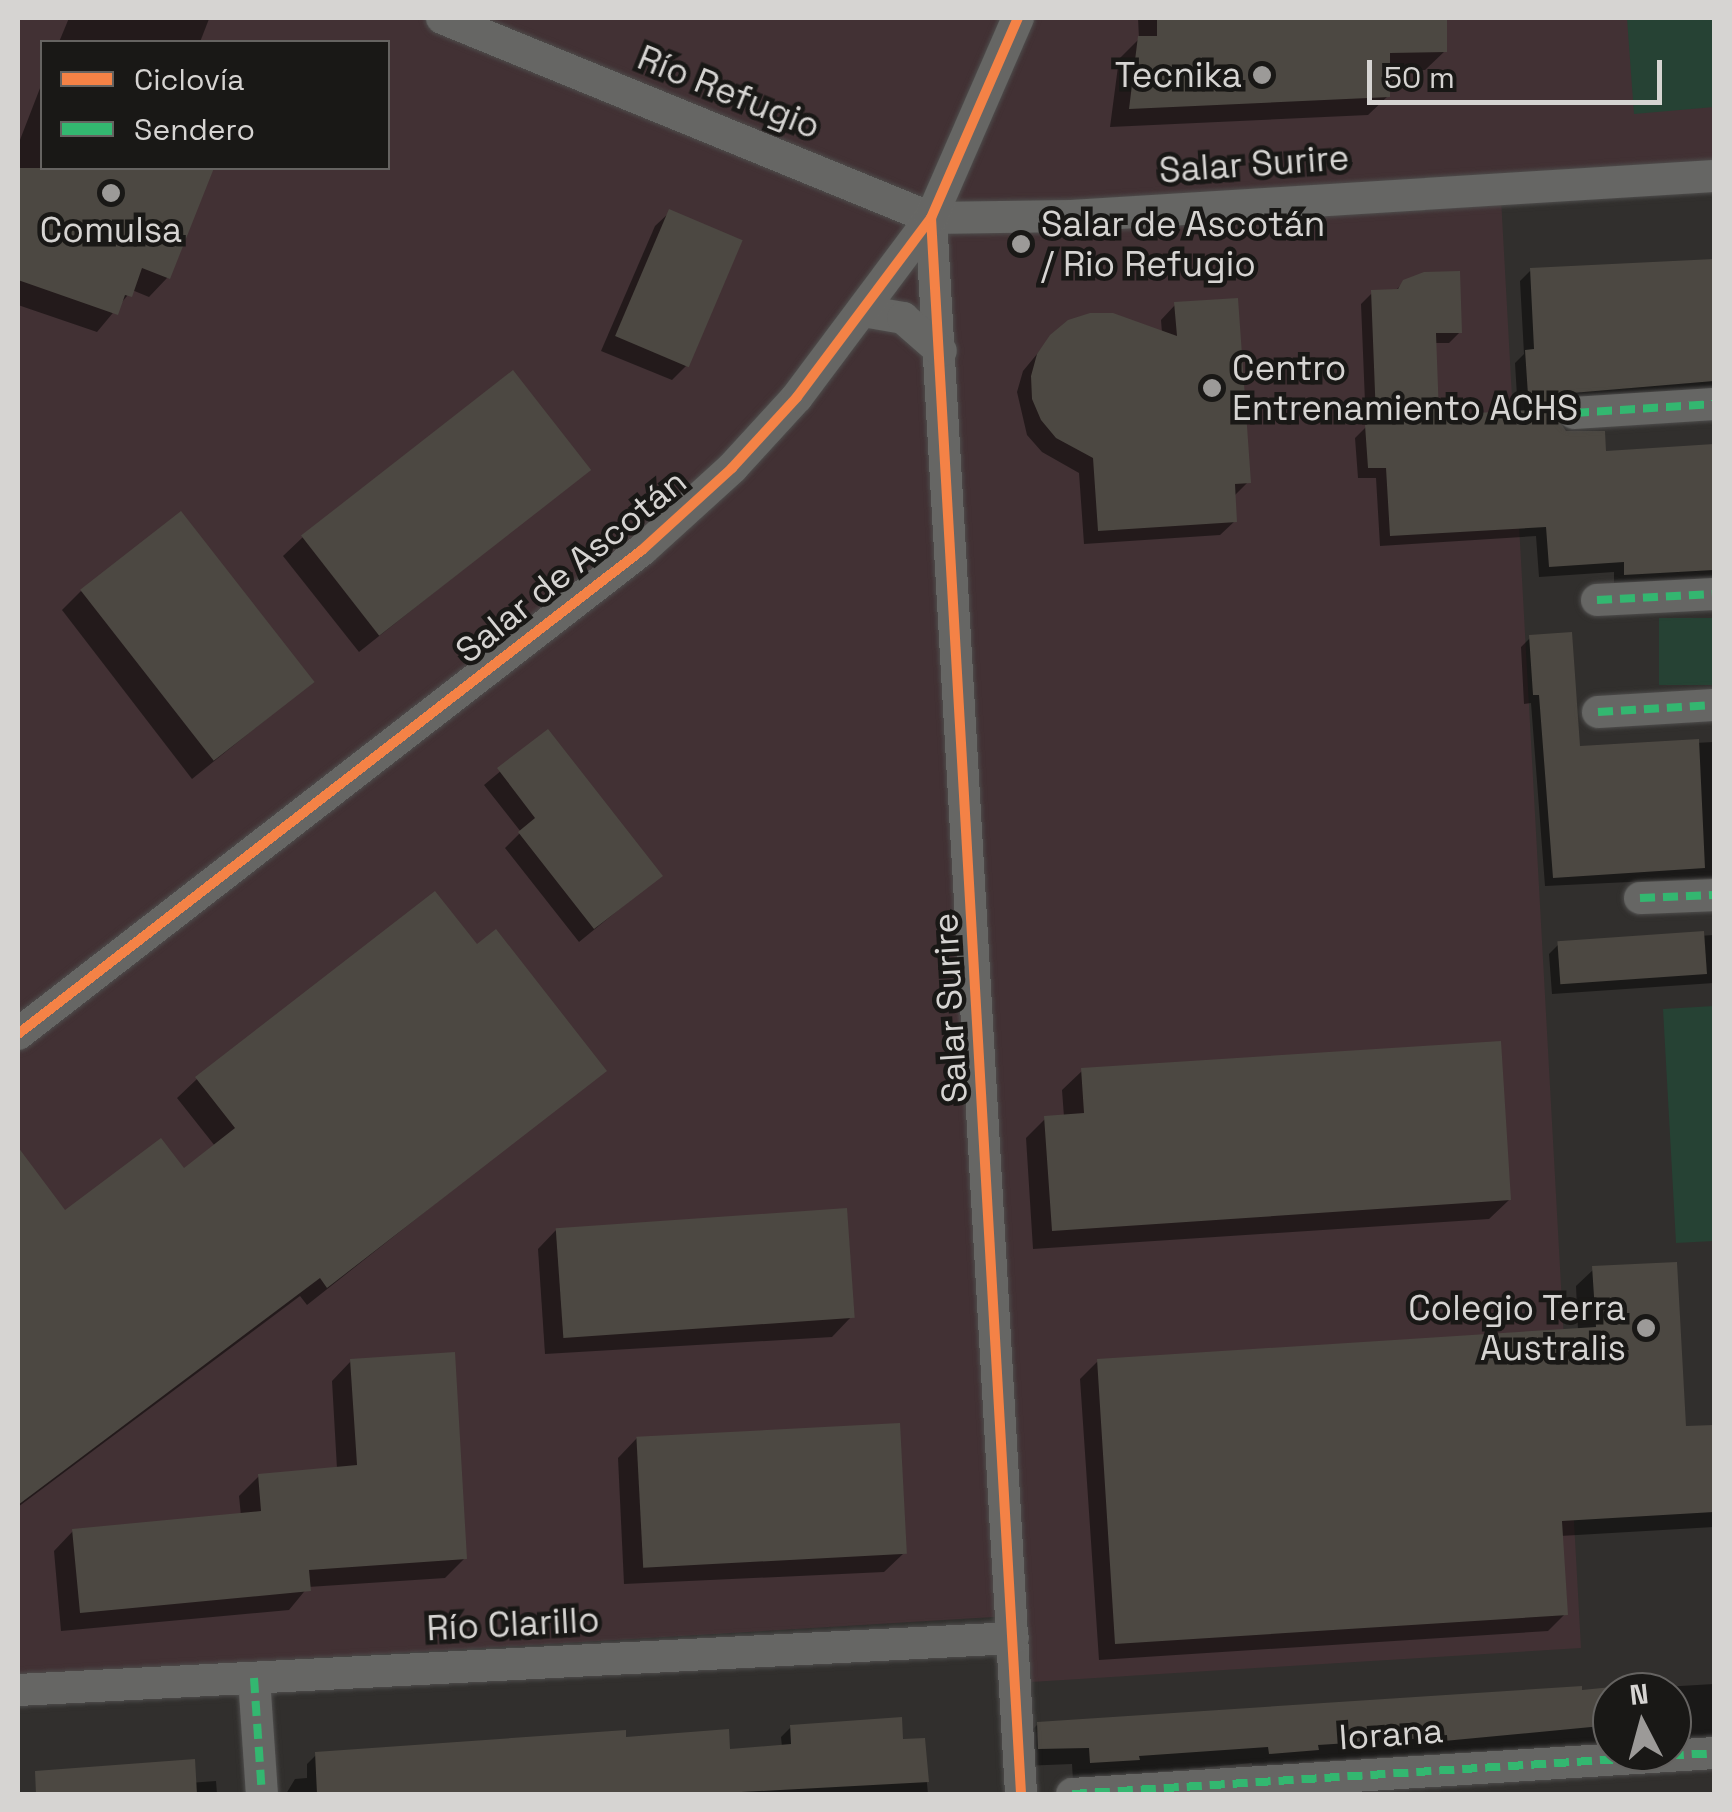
<!DOCTYPE html>
<meta charset="utf-8">
<style>
body{margin:0}
#map{position:relative;width:1732px;height:1812px;overflow:hidden;background:#312f2d;font-family:"Space Grotesk",sans-serif}
div>[style]{position:absolute}
[style*='--x']{left:calc(var(--x)*1px);top:calc(var(--y)*1px);width:calc(var(--w)*1px);rotate:calc(var(--a)*1deg)}
.industrial>*{inset:0;background:#423134}
.green>*{inset:0;background:#264234;transform-origin:0 0}
.shadow>*{inset:0;background:#0007}
.building>*{inset:0;background:#4c4842;transform-origin:0 0}
.roads{filter:drop-shadow(0 0 2px #4e4d4c) drop-shadow(0 0 2px #4e4d4c)}
.street>*{height:32px;margin:-16px;padding:0 16px;transform-origin:16px;border-radius:16px;background:#666664}
.quiet>*{height:8px;margin-top:-4px;transform-origin:0;background:repeating-linear-gradient(90deg,#33b770 0 15px,transparent 0 23px)}
.cycleway>*{height:10px;margin:-5px;padding:0 5px;transform-origin:5px;border-radius:5px;background:#f48246}
.dots>*{width:28px;height:28px;translate:-50% -50%;box-sizing:border-box;border:5px solid #191816;border-radius:50%}
span{translate:-50% -50%;white-space:nowrap;text-align:center;line-height:1.15;-webkit-text-stroke:9px #191816;paint-order:stroke}
.poi-label{font-size:35px;color:#d6d4d2}
.right{translate:-100% -50%;text-align:right}
.left{translate:0 -50%;text-align:left}
.street-label{font-size:35px;color:#d6d4d2}
.frame{position:absolute;inset:0;border:20px solid #d6d4d2;pointer-events:none}
.legend{position:absolute;left:40px;top:40px;width:350px;height:130px;box-sizing:border-box;background:#191816;border:2px solid #656361;margin:0;padding:12px 18px;list-style:none;font-size:30px;color:#d6d4d2}
.legend li{display:flex;align-items:center;gap:20px;height:50px}
.legend b{width:50px;border:2px solid #656361}
.north{position:absolute;left:1592px;top:1672px;width:100px;height:100px;box-sizing:border-box;background:#191816;border:2px solid #656361;border-radius:50%;rotate:354deg;font-size:28px;font-weight:700;line-height:40px;text-align:center;color:#d6d4d2}
.north::after{content:'';display:block;margin:auto;width:35px;height:45px;background:#9c9a98;clip-path:polygon(50% 0,100% 100%,50% 72%,0 100%)}
.scale{position:absolute;left:1367px;top:60px;width:295px;height:45px;box-sizing:border-box;border:5px solid #d6d4d2;border-top:0;padding-left:12px;font-size:30px;line-height:35px;white-space:nowrap;color:#d6d4d2;-webkit-text-stroke:8px #191816;paint-order:stroke}
</style>
<div id="map">
<div class="industrial">
<i style="clip-path:polygon(evenodd,18px 18px,1714px 18px,1714px 165px,1500px 180px,1581px 1648px,1031px 1682px,1027px 1615px,18px 1676px,18px 18px,42px 42px,388px 42px,388px 168px,42px 168px,42px 42px)"></i>
</div>
<div class="green">
<i style="clip-path:polygon(1627px 18px,1714px 18px,1714px 107px,1634px 114px)"></i>
<i style="left:1714px;top:618px;width:67px;height:55px;rotate:90deg"></i>
<i style="clip-path:polygon(1714px 1006px,1714px 1241px,1676px 1243px,1663px 1009px)"></i>
</div>
<div class="shadow">
<i style="clip-path:polygon(69px 18px,206px 18px,209px 19px,200px 42px,59px 42px)"></i>
<i style="clip-path:polygon(1138px 18px,1445px 18px,1445px 51px,1425px 70px,1388px 71px,1388px 96px,1368px 115px,1110px 127px,1119px 59px,1139px 39px)"></i>
<i style="clip-path:polygon(42px 83px,42px 168px,209px 168px,167px 278px,149px 297px,132px 290px,97px 332px,18px 305px,18px 145px)"></i>
<i style="clip-path:polygon(670px 212px,686px 366px,672px 380px,601px 351px,655px 226px)"></i>
<i style="clip-path:polygon(1714px 261px,1714px 390px,1594px 397px,1556px 405px,1551px 413px,1565px 434px,1604px 454px,1714px 447px,1714px 580px,1614px 585px,1614px 572px,1539px 577px,1536px 536px,1380px 546px,1376px 478px,1358px 478px,1355px 438px,1366px 427px,1361px 304px,1372px 293px,1394px 292px,1404px 282px,1460px 332px,1449px 343px,1434px 343px,1437px 418px,1518px 413px,1515px 363px,1524px 354px,1520px 281px,1531px 270px)"></i>
<i style="clip-path:polygon(1175px 305px,1248px 482px,1233px 497px,1235px 521px,1220px 535px,1084px 544px,1079px 473px,1042px 452px,1027px 435px,1017px 392px,1023px 371px,1052px 336px,1162px 333px,1161px 320px)"></i>
<i style="clip-path:polygon(588px 470px,359px 652px,283px 556px,303px 537px)"></i>
<i style="clip-path:polygon(81px 591px,311px 683px,192px 779px,62px 610px)"></i>
<i style="clip-path:polygon(1531px 637px,1578px 749px,1714px 742px,1714px 878px,1545px 886px,1531px 703px,1524px 704px,1521px 647px)"></i>
<i style="clip-path:polygon(547px 732px,660px 876px,579px 942px,505px 848px,521px 832px,484px 785px)"></i>
<i style="clip-path:polygon(1714px 935px,1714px 983px,1552px 994px,1549px 954px,1558px 945px)"></i>
<i style="clip-path:polygon(476px 947px,603px 1071px,307px 1305px,300px 1296px,18px 1507px,18px 1158px,21px 1155px,65px 1214px,183px 1171px,215px 1146px,177px 1098px,197px 1079px)"></i>
<i style="clip-path:polygon(1082px 1071px,1509px 1200px,1489px 1219px,1033px 1249px,1026px 1138px,1045px 1119px,1064px 1117px,1062px 1090px)"></i>
<i style="clip-path:polygon(557px 1229px,851px 1317px,832px 1337px,545px 1354px,538px 1249px)"></i>
<i style="clip-path:polygon(1594px 1269px,1683px 1429px,1714px 1427px,1714px 1527px,1560px 1536px,1565px 1614px,1548px 1631px,1099px 1660px,1080px 1379px,1098px 1361px,1578px 1330px,1576px 1286px)"></i>
<i style="clip-path:polygon(351px 1361px,465px 1558px,445px 1578px,308px 1587px,289px 1610px,61px 1631px,54px 1551px,73px 1531px,241px 1516px,239px 1496px,259px 1476px,337px 1469px,332px 1381px)"></i>
<i style="clip-path:polygon(637px 1438px,904px 1553px,884px 1572px,624px 1584px,618px 1458px)"></i>
<i style="clip-path:polygon(1714px 1684px,1714px 1743px,1672px 1740px,1672px 1692px,1612px 1692px,1612px 1744px,1303px 1762px,1298px 1766px,1252px 1770px,1252px 1763px,1073px 1780px,1072px 1764px,1022px 1766px,1020px 1742px,1038px 1724px)"></i>
<i style="clip-path:polygon(791px 1727px,923px 1741px,928px 1794px,286px 1794px,295px 1779px,307px 1778px,307px 1764px,316px 1755px,624px 1739px,728px 1751px,782px 1747px,781px 1737px)"></i>
<i style="clip-path:polygon(216px 1781px,217px 1794px,51px 1794px,53px 1793px)"></i>
</div>
<div class="building">
<i style="clip-path:polygon(1157px 18px,1447px 18px,1447px 52px,1390px 53px,1390px 97px,1129px 109px,1138px 36px,1157px 36px)"></i>
<i style="clip-path:polygon(18px 168px,214px 168px,170px 279px,142px 268px,132px 297px,125px 295px,118px 315px,18px 280px)"></i>
<i style="left:669px;top:209px;width:80px;height:138px;rotate:23deg"></i>
<i style="clip-path:polygon(1714px 259px,1714px 381px,1572px 393px,1562px 397px,1554px 413px,1566px 431px,1605px 431px,1606px 451px,1714px 444px,1714px 570px,1624px 575px,1624px 562px,1549px 567px,1546px 527px,1390px 536px,1386px 468px,1368px 468px,1365px 425px,1376px 418px,1371px 290px,1398px 289px,1403px 280px,1424px 272px,1460px 271px,1462px 333px,1436px 333px,1439px 415px,1529px 410px,1525px 350px,1534px 349px,1530px 268px)"></i>
<i style="clip-path:polygon(1238px 298px,1251px 483px,1235px 484px,1237px 522px,1098px 531px,1093px 458px,1056px 438px,1041px 420px,1032px 399px,1031px 376px,1037px 354px,1050px 335px,1068px 320px,1090px 313px,1113px 313px,1177px 336px,1174px 302px)"></i>
<i style="left:513px;top:370px;width:127px;height:269px;rotate:52deg"></i>
<i style="left:181px;top:511px;width:217px;height:128px;rotate:52deg"></i>
<i style="clip-path:polygon(1572px 632px,1580px 746px,1699px 739px,1705px 868px,1553px 878px,1539px 695px,1533px 695px,1529px 635px)"></i>
<i style="clip-path:polygon(548px 729px,663px 876px,594px 929px,518px 832px,535px 818px,497px 768px)"></i>
<i style="clip-path:polygon(435px 891px,477px 944px,496px 929px,607px 1071px,327px 1288px,320px 1278px,18px 1505px,18px 1147px,65px 1210px,161px 1138px,184px 1168px,235px 1128px,195px 1077px)"></i>
<i style="left:1704px;top:931px;width:43px;height:147px;rotate:86deg"></i>
<i style="clip-path:polygon(1501px 1041px,1511px 1200px,1052px 1231px,1044px 1116px,1084px 1113px,1081px 1068px)"></i>
<i style="left:847px;top:1208px;width:110px;height:292px;rotate:86deg"></i>
<i style="clip-path:polygon(1677px 1262px,1686px 1426px,1714px 1425px,1714px 1512px,1562px 1521px,1568px 1615px,1115px 1644px,1097px 1359px,1596px 1327px,1592px 1266px)"></i>
<i style="clip-path:polygon(455px 1352px,467px 1559px,309px 1570px,311px 1591px,80px 1613px,72px 1529px,261px 1511px,258px 1474px,357px 1465px,350px 1359px)"></i>
<i style="left:900px;top:1423px;width:131px;height:264px;rotate:87deg"></i>
<i style="clip-path:polygon(1582px 1686px,1582px 1690px,1612px 1687px,1612px 1725px,1444px 1741px,1444px 1737px,1318px 1745px,1319px 1750px,1269px 1754px,1268px 1747px,1139px 1756px,1140px 1760px,1090px 1763px,1089px 1748px,1038px 1749px,1037px 1722px)"></i>
<i style="clip-path:polygon(902px 1717px,903px 1739px,925px 1738px,929px 1782px,704px 1794px,317px 1794px,315px 1752px,626px 1730px,626px 1737px,729px 1729px,730px 1749px,791px 1744px,790px 1725px)"></i>
<i style="clip-path:polygon(195px 1759px,197px 1794px,36px 1794px,35px 1771px)"></i>
</div>
<div class="roads">
<div class="street">
<i style="--x:442;--y:18;--w:528;--a:22.24"></i>
<i style="--x:931;--y:218;--w:140;--a:-0.8"></i>
<i style="--x:1071;--y:216;--w:644;--a:-3.56"></i>
<i style="--x:931;--y:218;--w:1579;--a:86.73"></i>
<i style="--x:863;--y:311;--w:41;--a:9.9"></i>
<i style="--x:903;--y:318;--w:50;--a:41"></i>
<i style="--x:1574;--y:413;--w:140;--a:-3.7"></i>
<i style="--x:1597;--y:600;--w:117;--a:-2.9"></i>
<i style="--x:1598;--y:712;--w:116;--a:-3.5"></i>
<i style="--x:1640;--y:898;--w:74;--a:-2.3"></i>
<i style="--x:18;--y:1034;--w:790;--a:-37.8"></i>
<i style="--x:642;--y:550;--w:122;--a:-42.3"></i>
<i style="--x:732;--y:468;--w:96;--a:-47.5"></i>
<i style="--x:797;--y:397;--w:224;--a:-53.2"></i>
<i style="--x:931;--y:218;--w:218;--a:-66.5"></i>
<i style="--x:254;--y:1678;--w:116;--a:86.1"></i>
<i style="--x:18;--y:1690;--w:996;--a:-2.99"></i>
<i style="--x:1072;--y:1794;--w:643;--a:-3.65"></i>
</div>
</div>
<div class="quiet">
<i style="--x:1574;--y:413;--w:140;--a:-3.7"></i>
<i style="--x:1597;--y:600;--w:117;--a:-2.9"></i>
<i style="--x:1598;--y:712;--w:116;--a:-3.5"></i>
<i style="--x:1640;--y:898;--w:74;--a:-2.3"></i>
<i style="--x:254;--y:1678;--w:116;--a:86.1"></i>
<i style="--x:1072;--y:1794;--w:643;--a:-3.65"></i>
</div>
<div class="cycleway">
<i style="--x:931;--y:218;--w:1579;--a:86.73"></i>
<i style="--x:18;--y:1034;--w:790;--a:-37.8"></i>
<i style="--x:642;--y:550;--w:122;--a:-42.3"></i>
<i style="--x:732;--y:468;--w:96;--a:-47.5"></i>
<i style="--x:797;--y:397;--w:224;--a:-53.2"></i>
<i style="--x:931;--y:218;--w:218;--a:-66.5"></i>
</div>
<div class="dots">
<i style="left:1262px;top:75px;background:#9c9a98"></i>
<i style="left:111px;top:193px;background:#9c9a98"></i>
<i style="left:1021px;top:244px;background:#9c9a98"></i>
<i style="left:1212px;top:388px;background:#9c9a98"></i>
<i style="left:1646px;top:1328px;background:#9c9a98"></i>
</div>
<div class="poi-label">
<span class="right" style="left:1242px;top:75px">Tecnika</span>
<span class="left" style="left:1041px;top:244px">Salar de Ascotán<br>/ Rio Refugio</span>
<span style="left:111px;top:230px">Comulsa</span>
<span class="left" style="left:1232px;top:388px">Centro<br>Entrenamiento ACHS</span>
<span class="right" style="left:1626px;top:1328px">Colegio Terra<br>Australis</span>
</div>
<div class="street-label">
<span style="left:729px;top:92px;rotate:22deg">Río Refugio</span>
<span style="left:1254px;top:164px;rotate:-4deg">Salar Surire</span>
<span style="left:571px;top:566px;rotate:-39deg">Salar de Ascotán</span>
<span style="left:950px;top:1008px;rotate:-93deg">Salar Surire</span>
<span style="left:513px;top:1624px;rotate:-3deg">Río Clarillo</span>
<span style="left:1391px;top:1734px;rotate:-4deg">Iorana</span>
</div>
<div class="frame"></div>
<ul class="legend">
<li><b style="height:12px;background:#f48246"></b>Ciclovía</li>
<li><b style="height:12px;background:#33b770"></b>Sendero</li>
</ul>
<div class="north">N</div>
<div class="scale">50 m</div>
</div>
